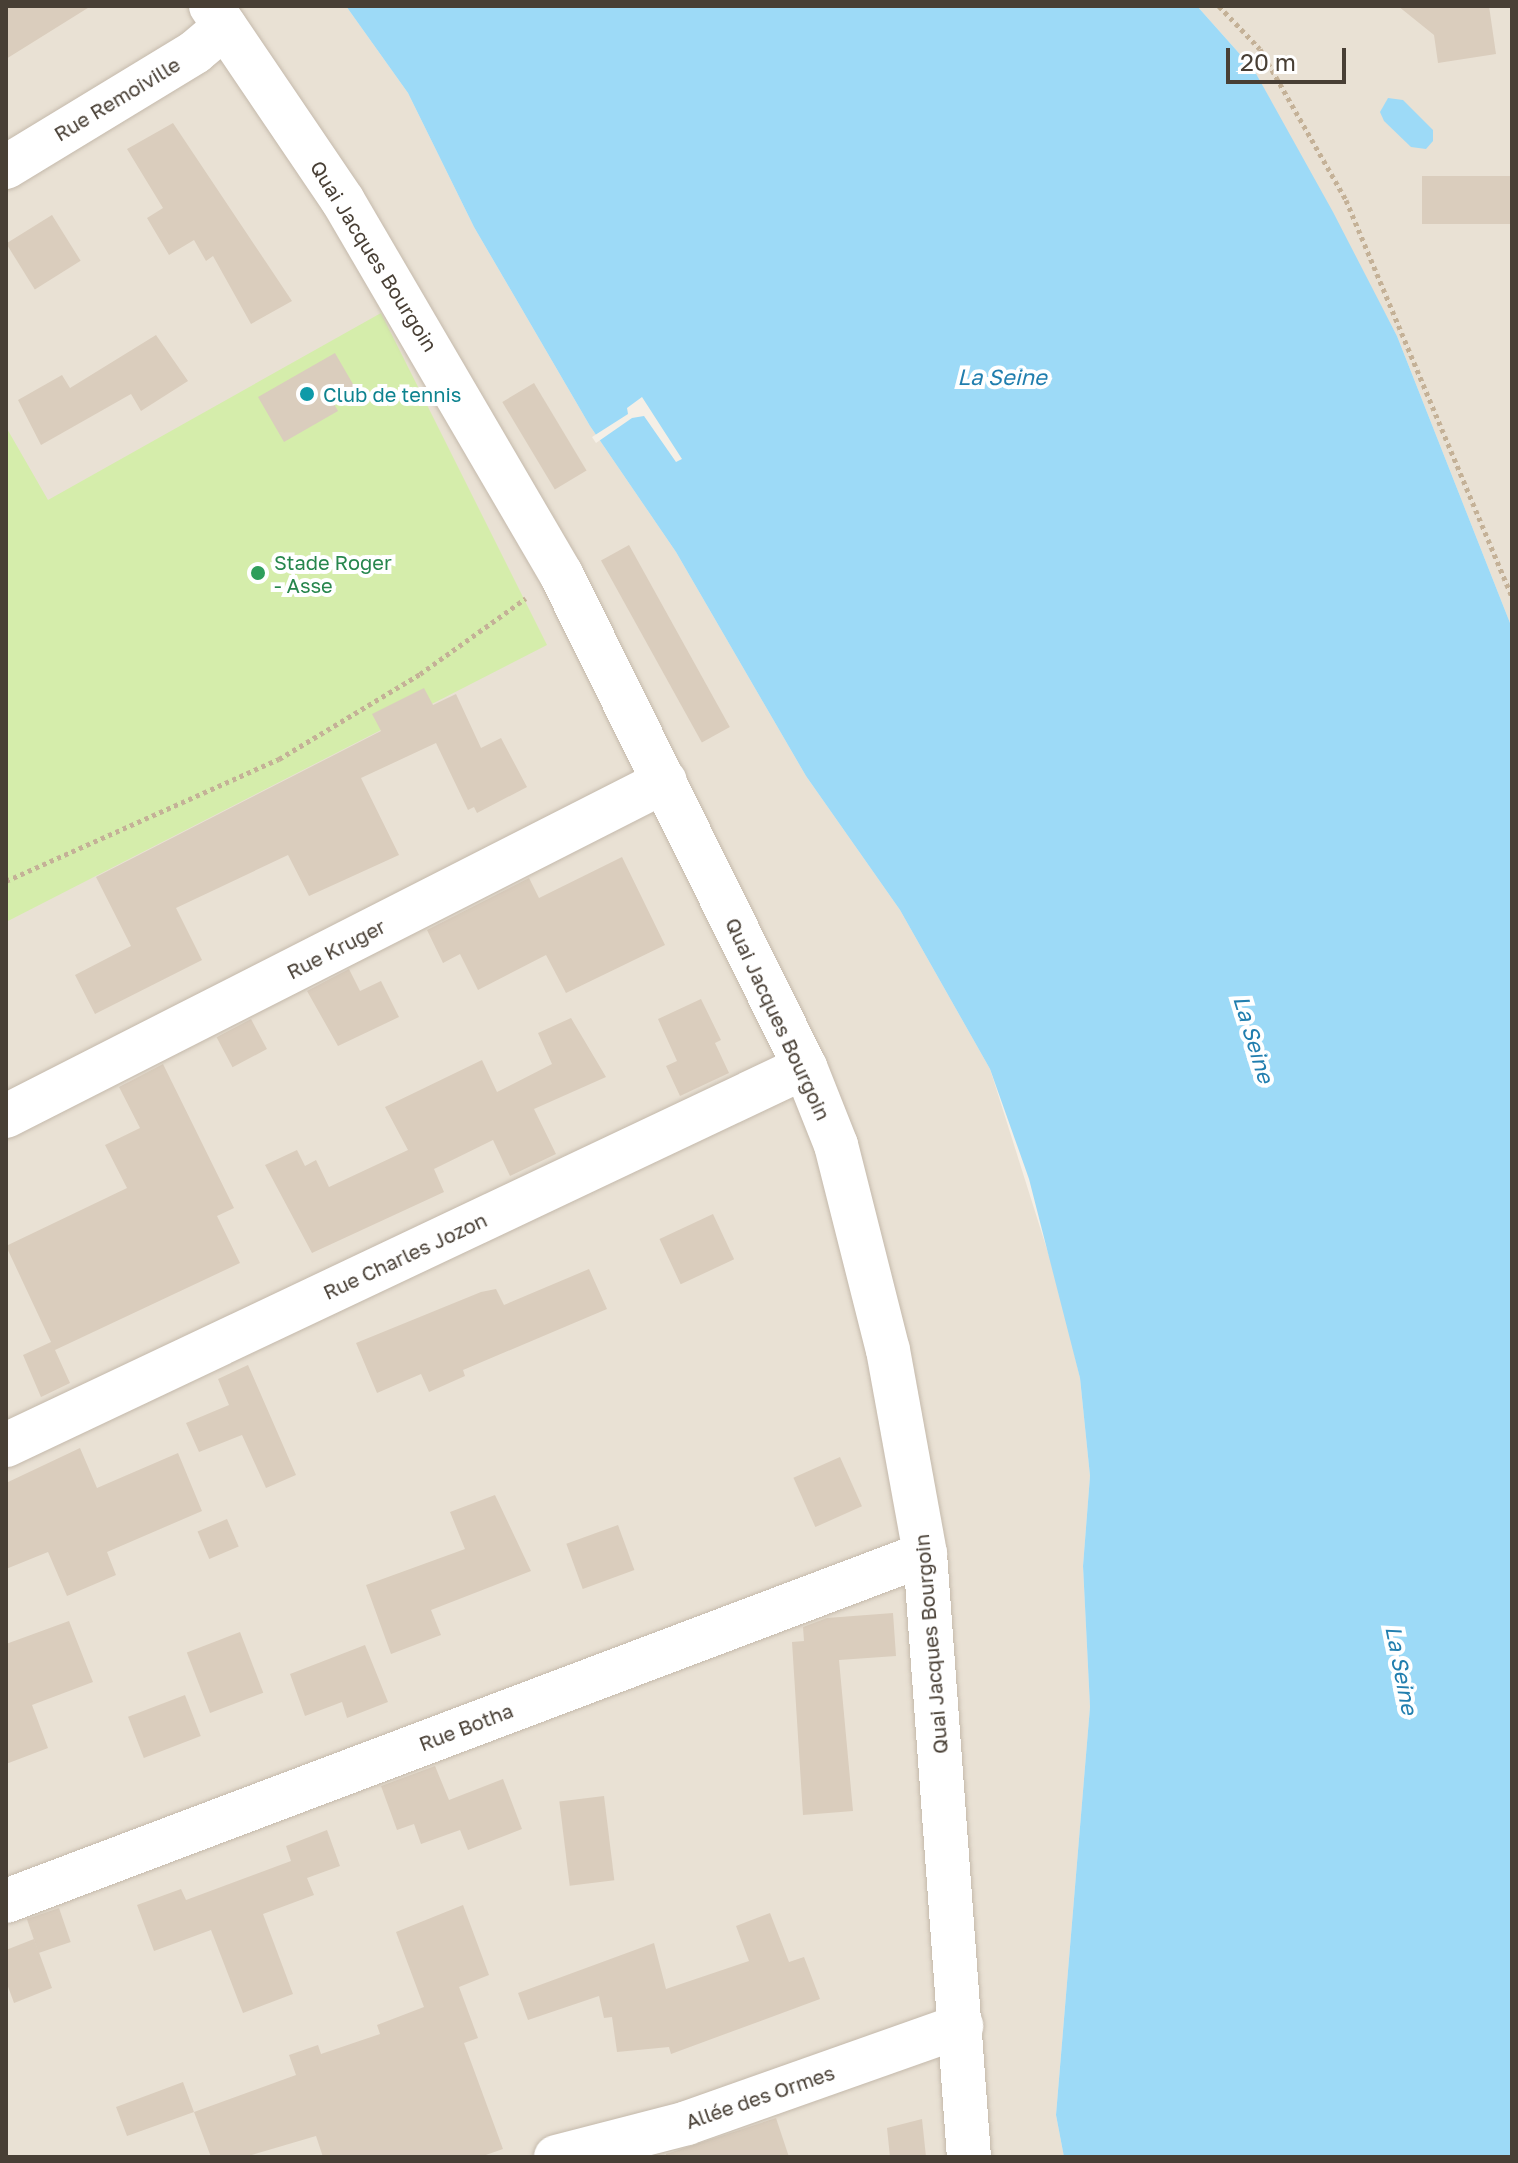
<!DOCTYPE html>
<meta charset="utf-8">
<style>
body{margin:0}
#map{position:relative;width:1518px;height:2163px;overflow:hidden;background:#f5efe6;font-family:"Golos Text",sans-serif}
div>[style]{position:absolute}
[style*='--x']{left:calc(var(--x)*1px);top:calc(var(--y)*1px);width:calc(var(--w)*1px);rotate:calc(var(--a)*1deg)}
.residential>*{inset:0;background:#e9e1d4}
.green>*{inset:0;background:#d5edab}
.water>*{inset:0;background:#9ddaf7}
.pier>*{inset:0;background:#f5efe6}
.building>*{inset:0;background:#dacdbd;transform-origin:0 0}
.path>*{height:5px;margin-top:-2.5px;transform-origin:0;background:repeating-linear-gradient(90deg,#c4b197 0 4px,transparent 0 8px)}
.roads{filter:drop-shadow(0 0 2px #c4b9ab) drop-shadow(0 0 2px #c4b9ab)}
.minor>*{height:44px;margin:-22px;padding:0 22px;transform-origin:22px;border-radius:22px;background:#fff}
.dots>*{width:22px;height:22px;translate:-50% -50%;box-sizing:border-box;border:4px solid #fff;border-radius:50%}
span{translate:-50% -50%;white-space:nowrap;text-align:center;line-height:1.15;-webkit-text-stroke:8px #fff;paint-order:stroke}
.street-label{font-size:20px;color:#483f35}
.culture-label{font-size:20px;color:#0d838f}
.left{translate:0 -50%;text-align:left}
.leisure-label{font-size:20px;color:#27864d}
.water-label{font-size:22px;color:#217eae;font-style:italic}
.frame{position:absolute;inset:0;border:8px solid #483f35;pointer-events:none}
.scale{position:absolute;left:1226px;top:48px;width:120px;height:36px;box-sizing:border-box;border:4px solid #483f35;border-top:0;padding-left:10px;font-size:24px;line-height:28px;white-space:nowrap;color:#483f35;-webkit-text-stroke:6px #fff;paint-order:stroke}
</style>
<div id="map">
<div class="residential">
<i style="clip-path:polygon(6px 6px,346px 6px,408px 93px,474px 227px,590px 426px,676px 552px,806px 776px,900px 910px,990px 1069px,1057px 1281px,1080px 1378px,1090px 1476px,1083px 1566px,1090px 1707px,1056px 2115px,1064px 2157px,6px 2157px)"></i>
<i style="clip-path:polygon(1197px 6px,1512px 6px,1512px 628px,1397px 336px,1254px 70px)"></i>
</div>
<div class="green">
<i style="clip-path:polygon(381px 313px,547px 645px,6px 922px,6px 427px,48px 500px)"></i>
</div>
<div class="water">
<i style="clip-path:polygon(346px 6px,1197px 6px,1254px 70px,1333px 212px,1397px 336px,1512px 628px,1512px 2157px,1064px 2157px,1056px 2115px,1090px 1707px,1083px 1566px,1090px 1476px,1080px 1378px,1029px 1179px,990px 1069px,900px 910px,806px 776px,676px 552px,590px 426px,474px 227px,408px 93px)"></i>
<i style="clip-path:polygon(1388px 98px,1403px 100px,1433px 130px,1433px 141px,1426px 149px,1411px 147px,1384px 121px,1380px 112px)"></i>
</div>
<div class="pier">
<i style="clip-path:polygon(642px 397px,682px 459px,676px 462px,644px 416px,632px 418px,596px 443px,592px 437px,628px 414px,627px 408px)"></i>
</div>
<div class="building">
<i style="clip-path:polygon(6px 6px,91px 6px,6px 59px)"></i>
<i style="clip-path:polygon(1398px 6px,1489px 6px,1496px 54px,1438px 63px,1434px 35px)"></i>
<i style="clip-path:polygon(173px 123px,292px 301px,251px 324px,213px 256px,206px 261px,194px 240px,169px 255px,147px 218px,163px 208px,127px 149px)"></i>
<i style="left:1512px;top:176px;width:48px;height:90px;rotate:90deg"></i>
<i style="left:52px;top:215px;width:54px;height:54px;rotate:58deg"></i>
<i style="clip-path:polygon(156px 335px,188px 381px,141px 411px,131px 394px,41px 445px,18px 400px,62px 375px,70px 388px)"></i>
<i style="clip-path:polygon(335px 353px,357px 391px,334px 404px,338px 411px,284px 442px,258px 397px)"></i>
<i style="left:534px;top:383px;width:102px;height:37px;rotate:59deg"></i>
<i style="left:629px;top:545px;width:208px;height:32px;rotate:61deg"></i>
<i style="clip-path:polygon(424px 688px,433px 705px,456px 694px,481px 748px,501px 738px,527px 787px,477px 813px,474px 807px,468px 810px,436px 743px,361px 778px,399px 855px,309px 896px,288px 855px,176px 908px,202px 960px,95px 1014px,75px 975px,131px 946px,96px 877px,381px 731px,372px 714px)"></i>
<i style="clip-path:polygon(622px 857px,665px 945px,566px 993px,546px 955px,478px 990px,460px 954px,443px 963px,427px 930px,529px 878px,539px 898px)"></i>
<i style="clip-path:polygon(349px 969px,360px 991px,381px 981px,399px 1017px,338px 1046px,307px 991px)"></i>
<i style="clip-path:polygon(701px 999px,721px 1040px,715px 1043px,729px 1073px,680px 1096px,666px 1066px,677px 1061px,658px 1019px)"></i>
<i style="clip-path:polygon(571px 1018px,606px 1077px,534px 1109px,556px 1154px,510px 1176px,493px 1140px,434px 1169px,444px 1192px,312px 1253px,265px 1165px,297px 1150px,305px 1166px,316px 1160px,329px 1187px,408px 1150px,385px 1107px,482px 1060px,497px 1092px,552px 1064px,538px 1033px)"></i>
<i style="left:251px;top:1019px;width:34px;height:39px;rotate:62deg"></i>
<i style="clip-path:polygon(163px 1064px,234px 1208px,217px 1216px,240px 1263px,55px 1350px,70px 1383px,41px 1397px,23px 1355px,51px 1342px,6px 1246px,127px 1188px,105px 1145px,140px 1128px,119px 1087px)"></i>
<i style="left:713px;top:1214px;width:50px;height:59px;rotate:65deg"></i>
<i style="clip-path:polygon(589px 1269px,607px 1309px,463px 1370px,465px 1376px,429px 1392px,421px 1374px,377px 1393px,356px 1343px,481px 1292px,496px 1289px,504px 1305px)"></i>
<i style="clip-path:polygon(248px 1365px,296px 1475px,266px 1488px,242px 1435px,199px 1452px,186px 1423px,229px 1405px,218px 1379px)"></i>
<i style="clip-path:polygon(80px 1448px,97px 1488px,178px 1453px,202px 1511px,107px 1552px,116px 1575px,67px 1596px,48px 1552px,6px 1569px,6px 1483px)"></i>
<i style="left:840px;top:1457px;width:54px;height:51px;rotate:66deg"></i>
<i style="clip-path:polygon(495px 1495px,531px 1571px,431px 1610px,441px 1635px,391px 1654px,366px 1585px,465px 1549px,450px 1512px)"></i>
<i style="left:227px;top:1519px;width:30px;height:32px;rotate:67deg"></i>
<i style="left:618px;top:1525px;width:48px;height:55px;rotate:70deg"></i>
<i style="clip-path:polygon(893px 1613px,896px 1656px,839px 1660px,853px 1811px,803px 1815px,792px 1642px,804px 1641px,803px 1627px,827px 1618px)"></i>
<i style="clip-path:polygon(69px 1621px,93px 1682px,32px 1705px,48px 1748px,6px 1764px,6px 1644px)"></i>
<i style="left:240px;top:1632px;width:65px;height:57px;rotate:69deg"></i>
<i style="clip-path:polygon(365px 1645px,388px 1702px,347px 1718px,342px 1702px,305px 1716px,290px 1674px)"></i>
<i style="left:185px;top:1695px;width:44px;height:61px;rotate:69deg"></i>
<i style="clip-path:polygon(435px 1766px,449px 1800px,503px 1779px,522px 1829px,468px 1850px,460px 1830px,421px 1844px,414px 1824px,397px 1830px,381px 1786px)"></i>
<i style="left:604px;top:1796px;width:85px;height:45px;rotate:83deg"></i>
<i style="clip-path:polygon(327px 1830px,340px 1866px,307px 1878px,314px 1895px,263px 1914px,293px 1994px,243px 2013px,211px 1930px,154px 1951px,137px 1905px,181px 1889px,186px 1900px,291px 1861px,286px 1846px)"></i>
<i style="clip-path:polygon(463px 1905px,489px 1975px,459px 1987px,478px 2038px,464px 2043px,503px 2149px,480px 2157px,323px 2157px,316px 2136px,245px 2157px,211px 2157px,194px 2112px,127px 2136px,116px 2107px,183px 2082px,194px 2112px,296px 2075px,289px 2055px,318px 2045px,321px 2054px,380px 2034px,377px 2025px,424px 2007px,396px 1932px)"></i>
<i style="left:59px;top:1908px;width:36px;height:34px;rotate:71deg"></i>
<i style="clip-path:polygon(770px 1913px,789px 1962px,804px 1957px,820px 1999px,671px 2054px,669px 2047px,617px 2052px,612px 2017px,604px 2018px,599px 1996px,528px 2020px,518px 1993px,654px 1943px,666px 1989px,749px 1961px,736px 1926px)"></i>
<i style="clip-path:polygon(34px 1939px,52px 1988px,14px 2003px,6px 1981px,6px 1950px)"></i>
<i style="clip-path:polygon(776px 2118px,789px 2157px,666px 2157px,666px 2154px)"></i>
<i style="clip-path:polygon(922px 2119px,926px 2157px,890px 2157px,887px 2128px)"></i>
</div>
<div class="path">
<i style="--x:1219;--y:6;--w:59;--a:46.4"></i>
<i style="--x:1260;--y:49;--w:174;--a:60.3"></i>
<i style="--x:1346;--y:200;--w:429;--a:67.3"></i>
<i style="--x:6;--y:881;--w:299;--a:-24.1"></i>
<i style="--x:279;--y:759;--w:165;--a:-31.1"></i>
<i style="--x:420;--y:674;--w:130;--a:-35.6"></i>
</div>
<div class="roads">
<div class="minor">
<i style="--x:211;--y:6;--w:235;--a:55.9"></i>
<i style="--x:343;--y:201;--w:432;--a:59.7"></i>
<i style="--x:561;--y:574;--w:550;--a:63.67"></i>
<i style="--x:805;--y:1067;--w:84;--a:68.3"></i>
<i style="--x:836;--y:1145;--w:211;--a:75.8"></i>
<i style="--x:888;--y:1350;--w:207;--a:79.7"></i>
<i style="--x:925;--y:1554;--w:605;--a:85.83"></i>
<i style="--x:6;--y:167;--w:221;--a:-31.3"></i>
<i style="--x:195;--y:52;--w:39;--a:-40"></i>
<i style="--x:6;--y:1116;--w:739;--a:-26.95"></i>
<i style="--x:6;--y:1445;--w:884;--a:-25.32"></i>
<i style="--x:6;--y:1901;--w:982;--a:-20.69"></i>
<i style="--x:556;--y:2157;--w:135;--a:-14.5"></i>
<i style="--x:687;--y:2123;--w:291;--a:-19.5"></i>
</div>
</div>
<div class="dots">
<i style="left:307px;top:394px;background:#0f9aa8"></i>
<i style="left:258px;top:573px;background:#2e9e5b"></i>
</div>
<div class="street-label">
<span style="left:117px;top:99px;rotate:-31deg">Rue Remoiville</span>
<span style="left:374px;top:256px;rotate:58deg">Quai Jacques Bourgoin</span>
<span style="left:336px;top:949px;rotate:-27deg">Rue Kruger</span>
<span style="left:778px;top:1019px;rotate:65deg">Quai Jacques Bourgoin</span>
<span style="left:405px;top:1256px;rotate:-25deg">Rue Charles Jozon</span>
<span style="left:931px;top:1644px;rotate:-95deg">Quai Jacques Bourgoin</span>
<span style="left:466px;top:1727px;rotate:-21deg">Rue Botha</span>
<span style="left:760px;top:2097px;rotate:-19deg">Allée des Ormes</span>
</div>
<div class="culture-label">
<span class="left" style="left:323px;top:394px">Club de tennis</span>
</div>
<div class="leisure-label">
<span class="left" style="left:274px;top:574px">Stade Roger<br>- Asse</span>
</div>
<div class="water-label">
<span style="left:1002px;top:377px">La Seine</span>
<span style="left:1254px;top:1039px;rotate:73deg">La Seine</span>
<span style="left:1402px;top:1670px;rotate:79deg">La Seine</span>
</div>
<div class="frame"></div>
<div class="scale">20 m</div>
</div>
